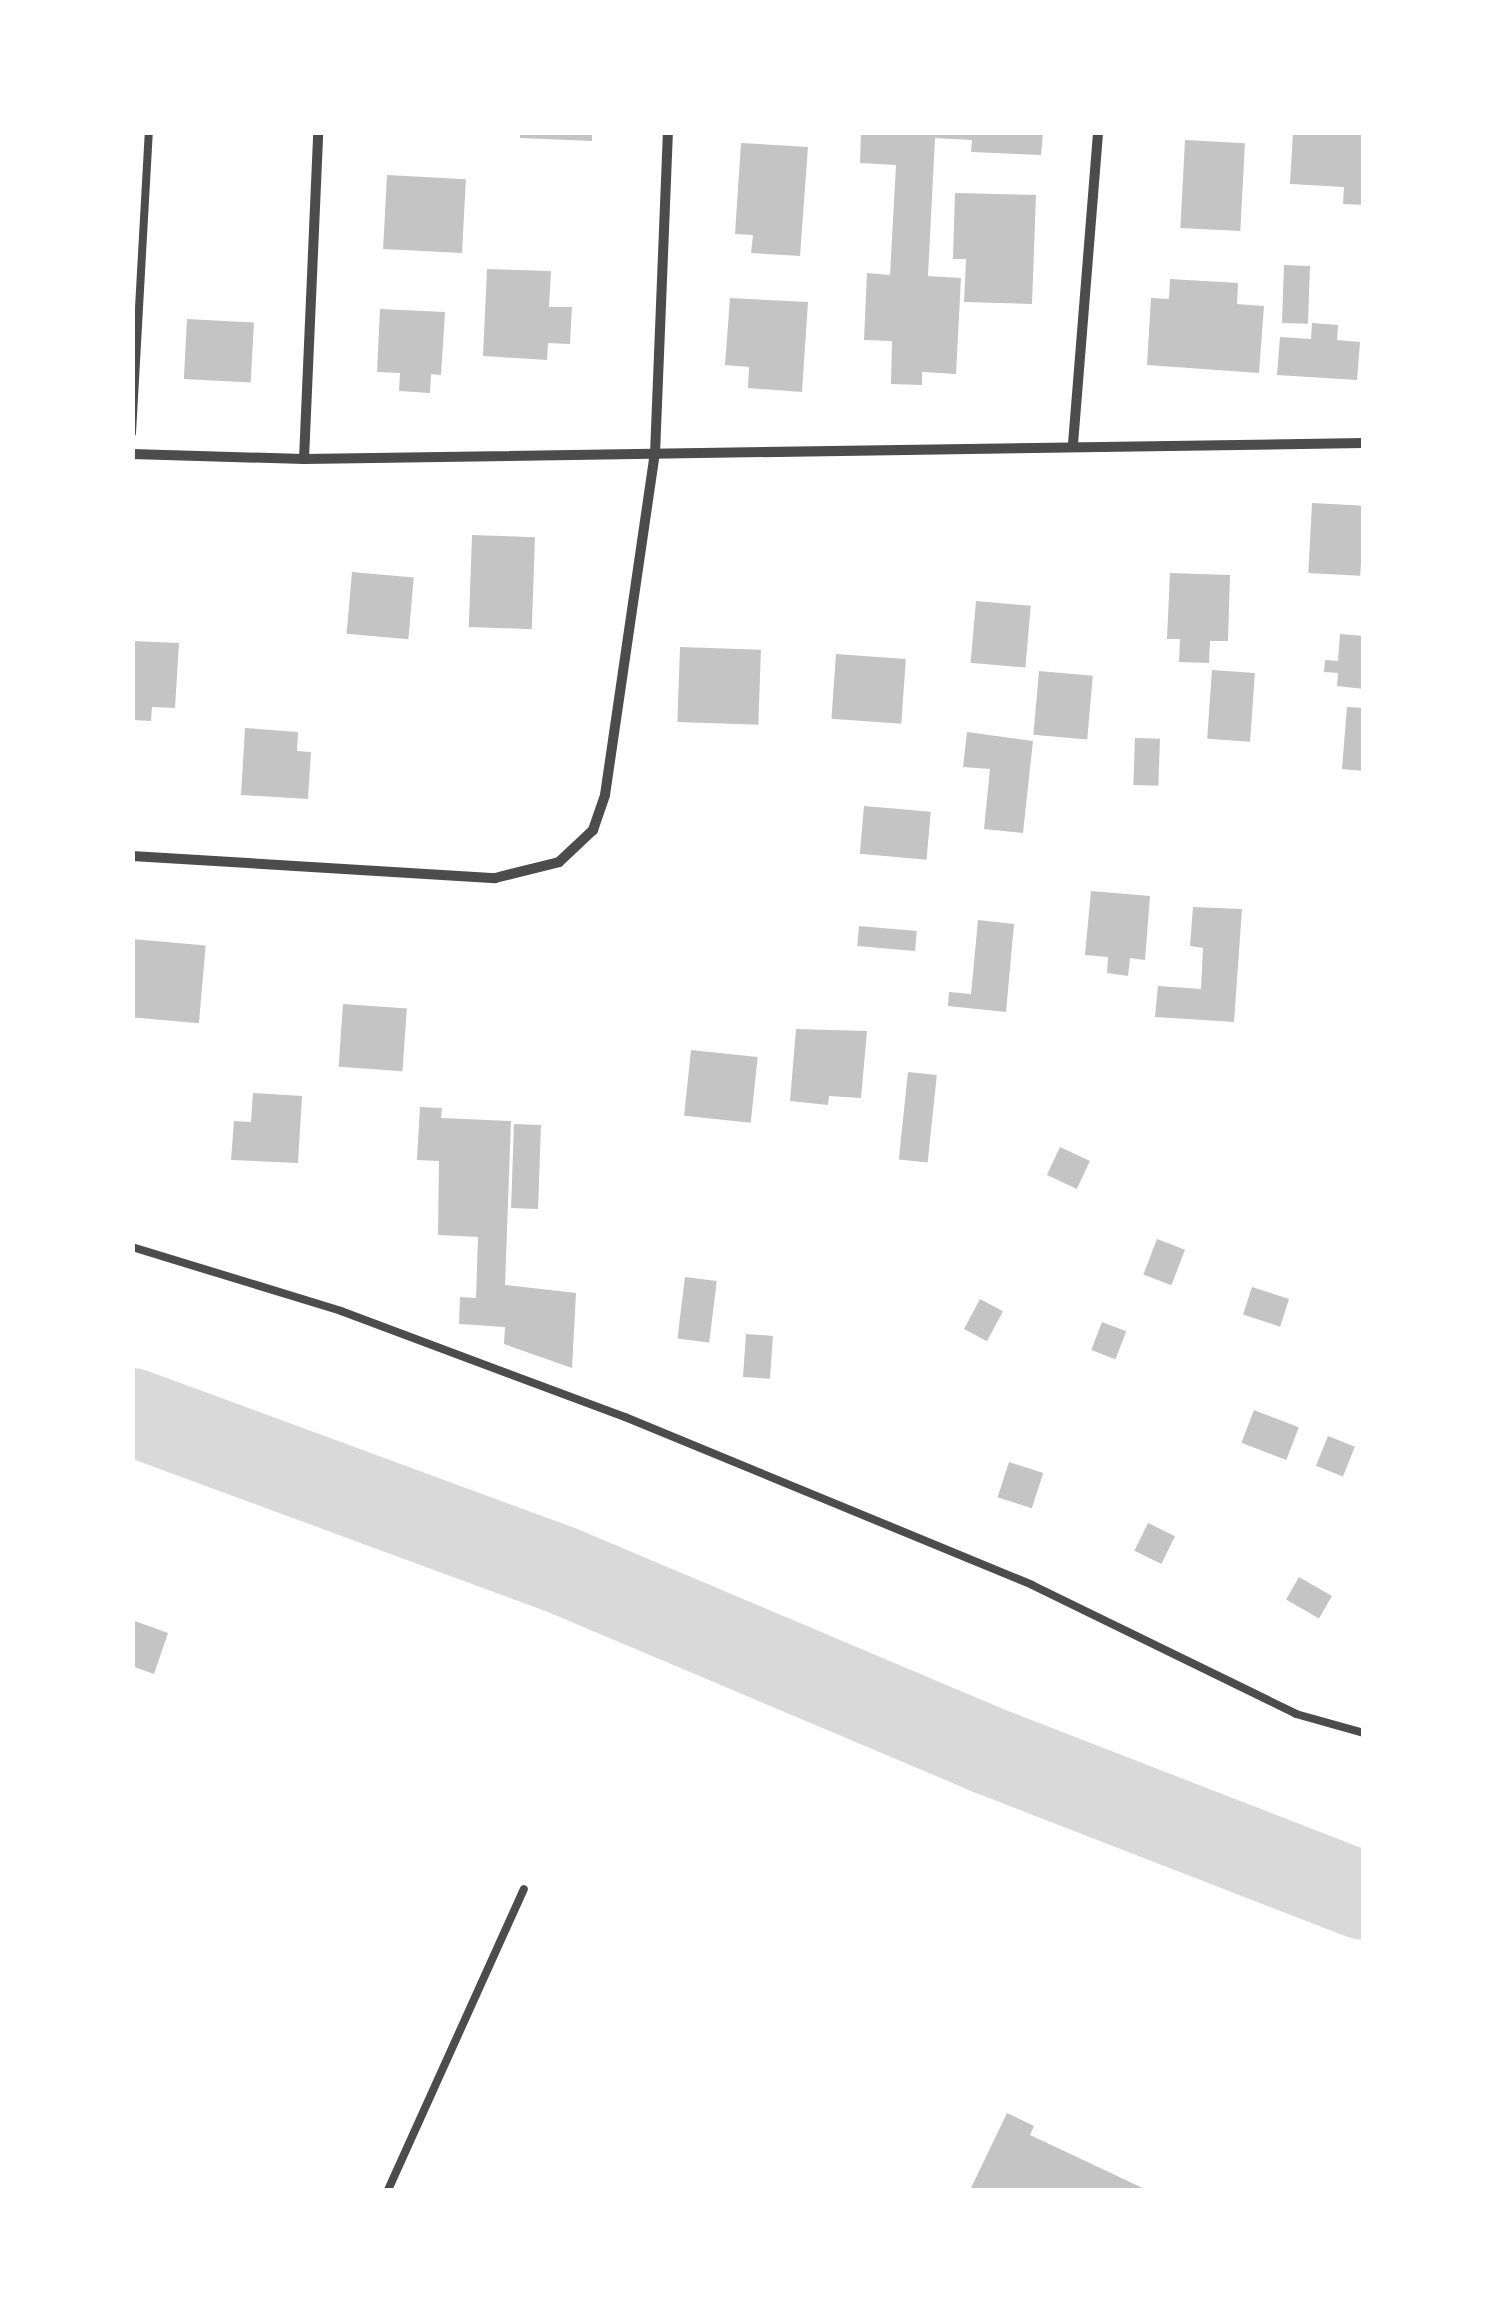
<!DOCTYPE html>
<style>
body{margin:0}
#map{position:relative;width:1496px;height:2323px;overflow:hidden;background:#fff;font-family:Figtree,sans-serif}
div>[style]{position:absolute}
[style*='--x']{left:calc(var(--x)*1px);top:calc(var(--y)*1px);width:calc(var(--w)*1px);rotate:calc(var(--a)*1deg)}
.river>*{height:88px;margin:-44px;padding:0 44px;transform-origin:44px;border-radius:44px;background:#d9d9d9}
.building>*{inset:0;background:#c4c4c4;transform-origin:0 0}
.service>*{height:8px;margin:-4px;padding:0 4px;transform-origin:4px;border-radius:4px;background:#4c4c4c}
.minor>*{height:10px;margin:-5px;padding:0 5px;transform-origin:5px;border-radius:5px;background:#4c4c4c}
span{translate:-50% -50%;white-space:nowrap;text-align:center;line-height:1.15;-webkit-text-stroke:8px #fff;paint-order:stroke}
.frame{position:absolute;inset:0;border:135px solid #fff;pointer-events:none}
</style>
<div id="map">
<div class="river">
<i style="--x:132;--y:1412;--w:455;--a:20.2"></i>
<i style="--x:559;--y:1569;--w:465;--a:22.9"></i>
<i style="--x:987;--y:1750;--w:404;--a:21.2"></i>
</div>
<div class="building">
<i style="clip-path:polygon(520px 132px,592px 132px,592px 141px,520px 138px)"></i>
<i style="clip-path:polygon(861px 132px,1043px 132px,1041px 155px,971px 152px,972px 140px,935px 138px,928px 276px,961px 278px,956px 374px,922px 372px,922px 385px,891px 384px,892px 341px,864px 340px,867px 273px,890px 275px,896px 165px,860px 163px)"></i>
<i style="clip-path:polygon(1293px 132px,1364px 132px,1364px 205px,1343px 204px,1344px 187px,1290px 184px)"></i>
<i style="left:1185px;top:140px;width:60px;height:88px;rotate:3deg"></i>
<i style="clip-path:polygon(741px 143px,808px 147px,800px 256px,751px 253px,753px 235px,735px 234px)"></i>
<i style="left:387px;top:175px;width:79px;height:74px;rotate:3deg"></i>
<i style="clip-path:polygon(955px 193px,1036px 195px,1032px 304px,964px 302px,966px 259px,953px 259px)"></i>
<i style="left:1284px;top:265px;width:26px;height:58px;rotate:2deg"></i>
<i style="clip-path:polygon(487px 269px,551px 271px,549px 307px,572px 307px,570px 344px,548px 343px,547px 360px,483px 356px)"></i>
<i style="clip-path:polygon(1170px 279px,1238px 283px,1237px 304px,1264px 306px,1259px 373px,1147px 365px,1151px 298px,1169px 299px)"></i>
<i style="clip-path:polygon(730px 298px,808px 302px,802px 392px,748px 388px,749px 367px,725px 365px)"></i>
<i style="clip-path:polygon(380px 309px,445px 312px,441px 375px,431px 374px,430px 393px,399px 391px,400px 373px,377px 372px)"></i>
<i style="left:187px;top:319px;width:67px;height:60px;rotate:3deg"></i>
<i style="clip-path:polygon(1312px 323px,1338px 325px,1337px 340px,1360px 342px,1357px 380px,1277px 375px,1280px 337px,1311px 339px)"></i>
<i style="left:1312px;top:503px;width:52px;height:70px;rotate:3deg"></i>
<i style="left:472px;top:535px;width:63px;height:92px;rotate:2deg"></i>
<i style="left:352px;top:572px;width:62px;height:62px;rotate:5deg"></i>
<i style="clip-path:polygon(1170px 573px,1230px 575px,1228px 641px,1210px 641px,1209px 663px,1179px 662px,1180px 639px,1167px 639px)"></i>
<i style="left:976px;top:601px;width:55px;height:62px;rotate:5deg"></i>
<i style="clip-path:polygon(1340px 634px,1364px 636px,1364px 689px,1337px 686px,1338px 673px,1324px 672px,1325px 660px,1338px 661px)"></i>
<i style="clip-path:polygon(132px 641px,179px 643px,175px 708px,152px 707px,151px 721px,132px 720px)"></i>
<i style="left:680px;top:647px;width:81px;height:75px;rotate:2deg"></i>
<i style="left:836px;top:654px;width:70px;height:65px;rotate:4deg"></i>
<i style="left:1212px;top:670px;width:43px;height:69px;rotate:4deg"></i>
<i style="left:1039px;top:671px;width:54px;height:64px;rotate:5deg"></i>
<i style="clip-path:polygon(1347px 707px,1364px 708px,1364px 771px,1342px 769px)"></i>
<i style="clip-path:polygon(245px 728px,298px 732px,297px 751px,311px 752px,308px 799px,241px 795px)"></i>
<i style="clip-path:polygon(967px 732px,1033px 741px,1023px 833px,984px 829px,990px 769px,963px 767px)"></i>
<i style="left:1135px;top:738px;width:25px;height:47px;rotate:2deg"></i>
<i style="left:864px;top:806px;width:67px;height:48px;rotate:5deg"></i>
<i style="clip-path:polygon(1091px 891px,1150px 896px,1145px 960px,1130px 958px,1128px 976px,1107px 973px,1108px 957px,1085px 955px)"></i>
<i style="clip-path:polygon(1193px 907px,1242px 909px,1234px 1022px,1155px 1017px,1158px 986px,1201px 989px,1203px 948px,1190px 946px)"></i>
<i style="clip-path:polygon(978px 920px,1014px 924px,1006px 1012px,948px 1006px,949px 992px,971px 994px)"></i>
<i style="left:859px;top:926px;width:58px;height:20px;rotate:5deg"></i>
<i style="left:132px;top:939px;width:74px;height:78px;rotate:5deg"></i>
<i style="left:343px;top:1004px;width:64px;height:63px;rotate:4deg"></i>
<i style="clip-path:polygon(796px 1029px,867px 1031px,861px 1098px,829px 1096px,828px 1105px,790px 1101px)"></i>
<i style="left:691px;top:1050px;width:67px;height:66px;rotate:6deg"></i>
<i style="left:908px;top:1072px;width:29px;height:88px;rotate:6deg"></i>
<i style="clip-path:polygon(253px 1093px,302px 1096px,298px 1163px,231px 1160px,234px 1121px,251px 1122px)"></i>
<i style="clip-path:polygon(420px 1107px,442px 1108px,441px 1118px,511px 1121px,505px 1285px,576px 1293px,572px 1368px,504px 1344px,505px 1327px,459px 1324px,460px 1297px,476px 1298px,478px 1237px,438px 1235px,439px 1161px,417px 1160px)"></i>
<i style="left:514px;top:1124px;width:27px;height:84px;rotate:2deg"></i>
<i style="left:1060px;top:1147px;width:33px;height:31px;rotate:25deg"></i>
<i style="left:1157px;top:1239px;width:30px;height:38px;rotate:21deg"></i>
<i style="left:685px;top:1277px;width:32px;height:62px;rotate:7deg"></i>
<i style="left:1252px;top:1287px;width:39px;height:29px;rotate:18deg"></i>
<i style="left:980px;top:1299px;width:26px;height:34px;rotate:28deg"></i>
<i style="left:1102px;top:1322px;width:26px;height:30px;rotate:21deg"></i>
<i style="left:746px;top:1334px;width:27px;height:43px;rotate:4deg"></i>
<i style="left:1254px;top:1410px;width:48px;height:35px;rotate:21deg"></i>
<i style="left:1328px;top:1436px;width:29px;height:32px;rotate:22deg"></i>
<i style="left:1009px;top:1462px;width:36px;height:37px;rotate:18deg"></i>
<i style="left:1148px;top:1523px;width:30px;height:31px;rotate:26deg"></i>
<i style="left:1299px;top:1577px;width:38px;height:26px;rotate:30deg"></i>
<i style="clip-path:polygon(132px 1620px,168px 1633px,154px 1674px,132px 1666px)"></i>
<i style="clip-path:polygon(1007px 2113px,1034px 2126px,1030px 2135px,1147px 2190px,970px 2190px)"></i>
</div>
<div class="service">
<i style="--x:132;--y:433;--w:301;--a:-86.8"></i>
<i style="--x:132;--y:1247;--w:219;--a:17"></i>
<i style="--x:341;--y:1311;--w:303;--a:20.5"></i>
<i style="--x:625;--y:1417;--w:440;--a:22.4"></i>
<i style="--x:1032;--y:1585;--w:294;--a:26"></i>
<i style="--x:1296;--y:1714;--w:71;--a:15.6"></i>
<i style="--x:388;--y:2190;--w:330;--a:-65.7"></i>
</div>
<div class="minor">
<i style="--x:1073;--y:444;--w:313;--a:-85.4"></i>
<i style="--x:132;--y:454;--w:172;--a:1.7"></i>
<i style="--x:304;--y:459;--w:1060;--a:-0.86"></i>
<i style="--x:304;--y:459;--w:327;--a:-87.5"></i>
<i style="--x:132;--y:856;--w:364;--a:3.5"></i>
<i style="--x:495;--y:878;--w:66;--a:-14"></i>
<i style="--x:559;--y:862;--w:47;--a:-43.3"></i>
<i style="--x:593;--y:830;--w:37;--a:-71"></i>
<i style="--x:605;--y:795;--w:345;--a:-81.7"></i>
<i style="--x:655;--y:454;--w:322;--a:-87.7"></i>
</div>
<div class="frame"></div>
</div>
